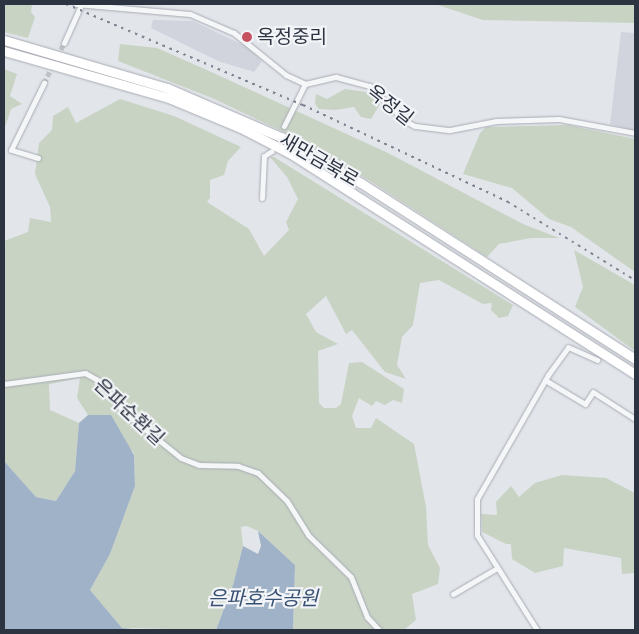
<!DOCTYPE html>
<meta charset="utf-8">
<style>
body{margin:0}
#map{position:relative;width:639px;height:634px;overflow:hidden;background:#e2e5ea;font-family:Mulish,"Noto Sans KR",sans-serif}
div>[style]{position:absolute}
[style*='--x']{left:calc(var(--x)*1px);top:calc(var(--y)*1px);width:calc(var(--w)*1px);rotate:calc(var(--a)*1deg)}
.built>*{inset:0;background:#d1d4dc}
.green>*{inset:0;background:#c8d3c4}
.water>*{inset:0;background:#a0b2c7}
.minor-tunnel>*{height:5px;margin-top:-2.5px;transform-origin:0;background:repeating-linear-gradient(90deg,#bec1c8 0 5px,transparent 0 7.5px)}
.roads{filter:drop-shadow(0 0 1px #a8acb4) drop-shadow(0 0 1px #a8acb4)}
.minor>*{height:5px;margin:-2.5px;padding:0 2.5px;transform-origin:2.5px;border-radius:2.5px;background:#f5f6f8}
.trunk>*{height:9px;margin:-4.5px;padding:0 4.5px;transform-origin:4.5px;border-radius:4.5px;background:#fff}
.rail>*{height:2px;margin-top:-1px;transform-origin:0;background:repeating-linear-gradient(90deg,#7d8592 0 2.5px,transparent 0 7.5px)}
.dots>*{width:14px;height:14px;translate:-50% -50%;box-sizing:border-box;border:2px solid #f2f4f7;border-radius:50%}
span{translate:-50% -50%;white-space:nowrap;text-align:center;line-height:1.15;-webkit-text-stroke:4.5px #f2f4f7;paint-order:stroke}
.poi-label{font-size:19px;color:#2c3341}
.left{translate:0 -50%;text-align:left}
.street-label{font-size:19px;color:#2c3341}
.water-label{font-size:20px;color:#385172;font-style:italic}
.frame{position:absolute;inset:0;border:5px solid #2c3341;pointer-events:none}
</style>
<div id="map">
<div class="built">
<i style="clip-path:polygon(153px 20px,193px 21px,247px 47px,262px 61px,254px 72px,218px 61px,151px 28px)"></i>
<i style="clip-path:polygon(621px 32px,635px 33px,635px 131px,610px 124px)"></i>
</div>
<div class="green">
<i style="clip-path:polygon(4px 4px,32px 4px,31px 12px,35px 17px,28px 38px,4px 32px)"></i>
<i style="clip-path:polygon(435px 4px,635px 4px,635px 23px,483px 20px)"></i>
<i style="clip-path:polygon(120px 44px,157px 48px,209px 71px,388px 153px,523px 224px,559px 238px,531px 238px,499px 244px,487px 257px,367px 179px,288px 134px,212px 98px,118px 61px)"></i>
<i style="clip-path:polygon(4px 69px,17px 74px,10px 96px,22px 104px,11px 109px,5px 127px)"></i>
<i style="clip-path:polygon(345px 89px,366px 92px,375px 97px,380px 104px,371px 119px,361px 117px,354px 107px,335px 110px,319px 109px,315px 104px,316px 94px,327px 99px)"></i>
<i style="clip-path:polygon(120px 99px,174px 116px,241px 147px,228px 161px,224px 175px,210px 180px,210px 198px,207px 202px,249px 229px,264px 256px,289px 230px,286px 222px,298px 199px,287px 177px,270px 157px,274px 157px,513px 305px,508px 316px,499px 318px,491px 310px,492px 303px,483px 304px,439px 280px,420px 283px,413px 325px,402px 337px,397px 365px,406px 379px,385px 372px,352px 330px,346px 334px,326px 296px,306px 314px,316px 332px,338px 344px,318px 351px,319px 403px,324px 408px,336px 408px,341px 404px,349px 363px,362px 362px,404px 389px,402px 403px,393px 400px,385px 405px,376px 401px,372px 406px,359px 398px,352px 416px,356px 428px,371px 428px,376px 418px,414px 444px,426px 507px,428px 545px,440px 568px,438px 584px,412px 594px,416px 620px,404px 630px,293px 630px,295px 565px,258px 531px,247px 526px,241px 527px,243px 546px,233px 585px,216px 630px,122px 628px,90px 590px,110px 554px,135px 486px,134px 453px,121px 438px,111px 415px,88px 415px,77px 398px,80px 378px,49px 384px,50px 410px,79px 423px,75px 471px,56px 501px,36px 497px,4px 461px,4px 241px,28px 232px,30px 218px,51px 222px,50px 207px,35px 174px,39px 143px,52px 130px,53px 116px,68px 107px,76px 123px)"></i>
<i style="clip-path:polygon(568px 125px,635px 139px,635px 272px,571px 227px,549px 219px,512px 188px,463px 174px,480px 133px,486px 127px)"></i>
<i style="clip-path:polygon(574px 250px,635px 285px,635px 351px,575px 307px,583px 287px)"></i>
<i style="clip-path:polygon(562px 475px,606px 478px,635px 493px,635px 573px,622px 574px,621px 558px,564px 548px,563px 566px,535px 573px,512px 559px,511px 544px,506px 544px,482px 532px,481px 514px,497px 515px,496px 502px,511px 486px,519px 497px,535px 483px)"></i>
</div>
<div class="water">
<i style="clip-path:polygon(88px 415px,111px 415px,134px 455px,135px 486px,110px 554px,90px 590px,122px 628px,143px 630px,4px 630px,4px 461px,36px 497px,56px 501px,75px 471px,79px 423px)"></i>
<i style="clip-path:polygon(258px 531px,295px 565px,293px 630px,216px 630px,233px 585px,243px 546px,258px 554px,261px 546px)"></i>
</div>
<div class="minor-tunnel">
<i style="--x:44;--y:83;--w:45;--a:-63.4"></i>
</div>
<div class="roads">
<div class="minor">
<i style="--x:76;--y:4;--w:114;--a:5"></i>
<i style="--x:190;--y:14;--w:48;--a:23.4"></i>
<i style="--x:234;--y:33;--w:67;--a:38.9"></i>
<i style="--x:286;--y:75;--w:21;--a:25"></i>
<i style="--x:305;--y:84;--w:32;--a:-13"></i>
<i style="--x:336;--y:77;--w:35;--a:15"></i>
<i style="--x:370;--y:86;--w:49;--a:45"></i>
<i style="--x:405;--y:121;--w:11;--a:27"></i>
<i style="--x:415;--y:126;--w:35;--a:7"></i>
<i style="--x:450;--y:130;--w:47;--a:-11.1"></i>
<i style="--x:496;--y:121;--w:63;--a:-1.8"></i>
<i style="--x:559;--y:119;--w:77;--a:10.4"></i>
<i style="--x:64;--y:43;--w:42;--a:-65.9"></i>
<i style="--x:284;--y:126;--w:47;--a:-63.4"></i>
<i style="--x:38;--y:158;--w:28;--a:-163"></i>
<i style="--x:11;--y:150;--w:75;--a:-63.8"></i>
<i style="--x:262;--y:198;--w:42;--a:-87.3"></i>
<i style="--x:264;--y:156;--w:9;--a:-32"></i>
<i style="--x:545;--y:380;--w:47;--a:31"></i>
<i style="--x:585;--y:404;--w:14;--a:-56"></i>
<i style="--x:593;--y:392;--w:50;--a:32.7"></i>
<i style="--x:4;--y:384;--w:82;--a:-7.7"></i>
<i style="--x:85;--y:373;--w:18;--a:29"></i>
<i style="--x:101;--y:382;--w:38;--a:53"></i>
<i style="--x:124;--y:412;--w:73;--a:38.9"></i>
<i style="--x:181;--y:458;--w:19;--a:21"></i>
<i style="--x:199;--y:465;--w:39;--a:1"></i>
<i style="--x:238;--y:466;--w:21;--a:19"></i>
<i style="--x:258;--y:473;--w:40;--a:44"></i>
<i style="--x:287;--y:501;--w:40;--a:58"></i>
<i style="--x:308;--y:535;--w:60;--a:44.3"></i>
<i style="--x:351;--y:577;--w:43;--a:68.2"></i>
<i style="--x:367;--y:617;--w:18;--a:47"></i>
<i style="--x:453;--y:594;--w:51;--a:-30.6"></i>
<i style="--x:537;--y:630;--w:112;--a:-122.3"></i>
<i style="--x:477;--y:535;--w:36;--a:-90"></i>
<i style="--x:477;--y:499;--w:143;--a:-60.2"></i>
<i style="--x:548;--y:375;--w:34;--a:-54"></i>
<i style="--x:568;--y:347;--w:32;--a:24"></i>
</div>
<div class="trunk">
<i style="--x:4;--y:40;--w:170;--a:16.4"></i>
<i style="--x:167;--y:88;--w:124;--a:23.3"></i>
<i style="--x:281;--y:137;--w:92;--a:29.9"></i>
<i style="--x:361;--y:183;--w:326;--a:32.7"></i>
<i style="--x:4;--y:51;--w:172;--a:15.9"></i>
<i style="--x:169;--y:98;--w:78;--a:22.6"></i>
<i style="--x:241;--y:128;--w:56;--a:27.5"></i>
<i style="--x:291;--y:154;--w:408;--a:32.6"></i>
</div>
</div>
<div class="rail">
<i style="--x:66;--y:4;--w:258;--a:23.1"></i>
<i style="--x:303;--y:105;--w:227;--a:25.3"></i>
<i style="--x:508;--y:202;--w:149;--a:31.6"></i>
</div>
<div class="dots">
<i style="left:247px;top:37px;background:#c65160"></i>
</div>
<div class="poi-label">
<span class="left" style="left:257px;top:37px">옥정중리</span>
</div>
<div class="street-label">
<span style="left:390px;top:105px;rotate:38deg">옥정길</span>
<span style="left:319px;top:160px;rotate:30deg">새만금북로</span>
<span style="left:129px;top:412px;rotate:43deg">은파순환길</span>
</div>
<div class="water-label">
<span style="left:263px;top:597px">은파호수공원</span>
</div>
<div class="frame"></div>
</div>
